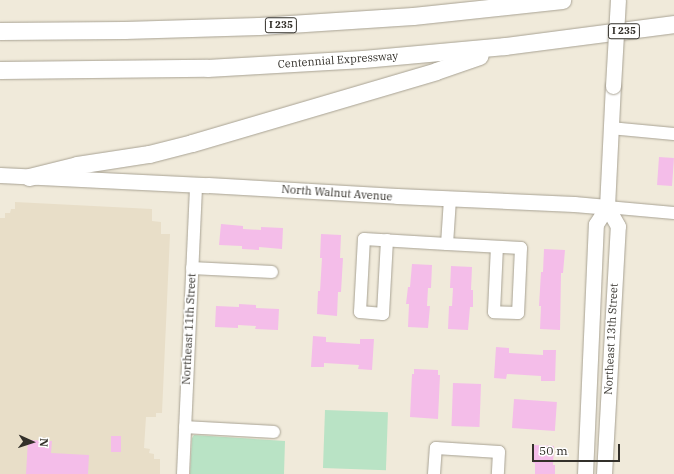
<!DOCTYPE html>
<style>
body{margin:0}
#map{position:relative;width:674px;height:474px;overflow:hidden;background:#f0eada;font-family:"IBM Plex Serif",serif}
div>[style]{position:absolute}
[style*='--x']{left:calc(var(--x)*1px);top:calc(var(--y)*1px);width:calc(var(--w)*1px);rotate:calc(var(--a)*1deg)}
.built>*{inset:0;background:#e8dec8}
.green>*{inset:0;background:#b9e3c5;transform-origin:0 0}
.building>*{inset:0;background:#f4bde9;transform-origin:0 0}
.roads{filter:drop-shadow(0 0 1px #a8a293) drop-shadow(0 0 1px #a8a293)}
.minor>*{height:12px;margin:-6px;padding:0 6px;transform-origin:6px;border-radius:6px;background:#fff}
.major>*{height:15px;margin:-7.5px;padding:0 7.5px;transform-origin:7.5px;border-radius:7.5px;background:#fff}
.highway>*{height:17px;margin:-8.5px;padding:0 8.5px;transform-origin:8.5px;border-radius:8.5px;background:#fff}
.bridges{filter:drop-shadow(0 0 1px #a8a293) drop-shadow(0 0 1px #a8a293)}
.major-bridge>*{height:15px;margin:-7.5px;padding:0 7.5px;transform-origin:7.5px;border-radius:7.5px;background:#fff}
span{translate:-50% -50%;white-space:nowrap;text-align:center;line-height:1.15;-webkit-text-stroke:3px #fff;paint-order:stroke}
.shield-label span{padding:1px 3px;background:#fff;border:1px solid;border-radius:3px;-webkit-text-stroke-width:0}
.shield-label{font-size:10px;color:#33302a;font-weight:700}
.street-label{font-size:11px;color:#33302a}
.north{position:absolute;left:12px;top:422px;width:40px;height:40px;-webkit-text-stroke:3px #fff;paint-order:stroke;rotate:93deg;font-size:11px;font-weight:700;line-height:16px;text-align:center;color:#33302a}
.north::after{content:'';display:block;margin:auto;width:14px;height:18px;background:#33302a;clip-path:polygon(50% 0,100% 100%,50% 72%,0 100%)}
.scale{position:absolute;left:532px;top:444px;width:88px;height:18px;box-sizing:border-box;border:2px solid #33302a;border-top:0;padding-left:5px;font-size:12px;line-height:14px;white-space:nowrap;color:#33302a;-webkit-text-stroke:3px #fff;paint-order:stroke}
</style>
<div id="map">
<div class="built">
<i style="clip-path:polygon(15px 202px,152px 209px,152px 221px,161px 222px,161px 234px,170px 234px,162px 413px,156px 413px,156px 417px,146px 417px,144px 448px,150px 449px,149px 453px,154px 454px,154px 459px,160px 459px,160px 474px,0 474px,0 218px,5px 218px,5px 213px,10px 213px,11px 209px,15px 209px)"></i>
</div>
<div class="green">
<i style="left:325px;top:410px;width:63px;height:58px;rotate:2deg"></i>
<i style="clip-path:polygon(194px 435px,285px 441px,284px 474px,190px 474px,192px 438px)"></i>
</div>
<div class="building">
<i style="left:659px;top:157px;width:15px;height:28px;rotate:4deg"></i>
<i style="clip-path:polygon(221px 224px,243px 226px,243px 229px,261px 230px,261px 227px,283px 228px,282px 249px,259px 247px,259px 250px,242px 249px,242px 246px,219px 245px)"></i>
<i style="clip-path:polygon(321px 234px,341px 235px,340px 258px,343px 258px,341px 292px,338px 292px,337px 316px,317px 314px,318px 291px,320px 291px,322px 258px,320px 258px)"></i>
<i style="clip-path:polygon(544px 249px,565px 250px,563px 273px,561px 273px,560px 330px,540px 329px,541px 306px,539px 306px,541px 272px,543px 272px)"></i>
<i style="clip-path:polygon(412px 264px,432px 265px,431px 288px,428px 288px,427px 306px,430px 306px,428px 328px,408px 327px,409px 304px,406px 304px,408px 287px,410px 287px)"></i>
<i style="clip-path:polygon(451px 266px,472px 267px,471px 290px,473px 290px,473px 307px,470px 307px,468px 330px,448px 329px,449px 306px,452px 306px,453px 288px,450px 288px)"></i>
<i style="clip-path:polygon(239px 304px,256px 305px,256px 308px,279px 309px,278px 330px,255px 329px,256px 326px,238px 325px,238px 328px,215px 327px,216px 306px,239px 307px)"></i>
<i style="clip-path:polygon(313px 336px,326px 337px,326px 342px,360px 344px,360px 339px,374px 339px,372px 370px,358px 369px,359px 365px,324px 363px,324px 367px,311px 367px)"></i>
<i style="clip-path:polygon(496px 347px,509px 348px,509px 353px,543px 355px,543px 350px,556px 350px,555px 381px,541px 381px,541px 376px,507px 374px,506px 379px,494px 378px)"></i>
<i style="clip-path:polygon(414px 369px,438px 370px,438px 375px,440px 375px,438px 419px,410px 417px,412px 374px,414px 374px)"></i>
<i style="left:453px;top:383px;width:28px;height:43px;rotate:2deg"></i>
<i style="left:514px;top:399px;width:43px;height:29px;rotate:4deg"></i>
<i style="left:111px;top:436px;width:10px;height:16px"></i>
<i style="clip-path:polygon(28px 440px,52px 441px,51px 453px,89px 455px,88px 474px,26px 474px)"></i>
<i style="clip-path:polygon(534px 445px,554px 446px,553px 465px,555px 465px,555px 474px,535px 474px,535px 463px,533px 463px)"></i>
</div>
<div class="roads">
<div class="minor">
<i style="--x:610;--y:128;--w:64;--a:5.4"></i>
<i style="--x:450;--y:199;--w:45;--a:93.8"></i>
<i style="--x:447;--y:244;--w:74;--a:3.1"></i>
<i style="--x:521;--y:248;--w:65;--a:92.6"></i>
<i style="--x:518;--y:313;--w:24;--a:-178"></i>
<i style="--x:494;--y:312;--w:65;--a:-87.4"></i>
<i style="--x:607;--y:207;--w:67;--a:5.1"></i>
<i style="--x:387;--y:240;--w:74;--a:93.1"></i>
<i style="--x:383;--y:314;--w:23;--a:-175"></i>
<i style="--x:360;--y:312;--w:73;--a:-86.9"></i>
<i style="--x:364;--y:239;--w:83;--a:3.4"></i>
<i style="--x:192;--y:268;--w:80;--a:2.9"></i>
<i style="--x:185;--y:427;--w:89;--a:3.2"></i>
<i style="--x:183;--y:474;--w:289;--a:-87.4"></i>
<i style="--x:434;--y:474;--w:26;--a:-86"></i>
<i style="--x:436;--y:448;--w:63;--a:3.6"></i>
<i style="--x:499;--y:452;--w:22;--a:93"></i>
</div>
<div class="major">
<i style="--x:0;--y:175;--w:208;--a:2.8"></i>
<i style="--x:208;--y:185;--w:189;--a:3.3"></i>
<i style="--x:397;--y:196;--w:177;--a:2.6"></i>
<i style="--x:574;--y:204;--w:33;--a:5"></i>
<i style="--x:585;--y:474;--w:250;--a:-87.5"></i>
<i style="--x:596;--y:224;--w:20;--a:-57"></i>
<i style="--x:607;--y:207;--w:121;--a:-87.2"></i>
<i style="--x:604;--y:474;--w:248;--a:-86.8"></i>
<i style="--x:618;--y:226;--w:22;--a:-120"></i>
</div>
<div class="highway">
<i style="--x:0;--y:31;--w:124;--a:-0.5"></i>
<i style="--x:124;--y:30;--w:135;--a:-1.7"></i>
<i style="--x:259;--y:26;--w:154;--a:-3.7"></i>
<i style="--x:413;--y:16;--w:150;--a:-6.1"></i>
<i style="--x:0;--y:70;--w:207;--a:-0.6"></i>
<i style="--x:207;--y:68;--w:156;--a:-3.3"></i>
<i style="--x:363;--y:59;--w:143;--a:-5.2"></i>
<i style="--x:505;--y:46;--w:170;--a:-7.4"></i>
<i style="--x:29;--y:177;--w:49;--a:-14"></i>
<i style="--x:77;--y:165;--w:73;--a:-8.7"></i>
<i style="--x:149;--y:154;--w:44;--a:-14.3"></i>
<i style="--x:192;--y:143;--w:254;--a:-16.4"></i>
<i style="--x:436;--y:71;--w:46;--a:-19.2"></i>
</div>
</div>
<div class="bridges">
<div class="major-bridge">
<i style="--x:613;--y:86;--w:86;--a:-86.7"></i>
</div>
</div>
<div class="shield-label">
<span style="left:281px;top:25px">I 235</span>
<span style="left:624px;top:31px">I 235</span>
</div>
<div class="street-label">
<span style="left:338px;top:60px;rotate:-4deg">Centennial Expressway</span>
<span style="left:337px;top:193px;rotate:4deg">North Walnut Avenue</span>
<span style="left:189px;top:329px;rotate:-87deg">Northeast 11th Street</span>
<span style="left:611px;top:339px;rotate:-87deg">Northeast 13th Street</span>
</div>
<div class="north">N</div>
<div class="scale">50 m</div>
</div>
